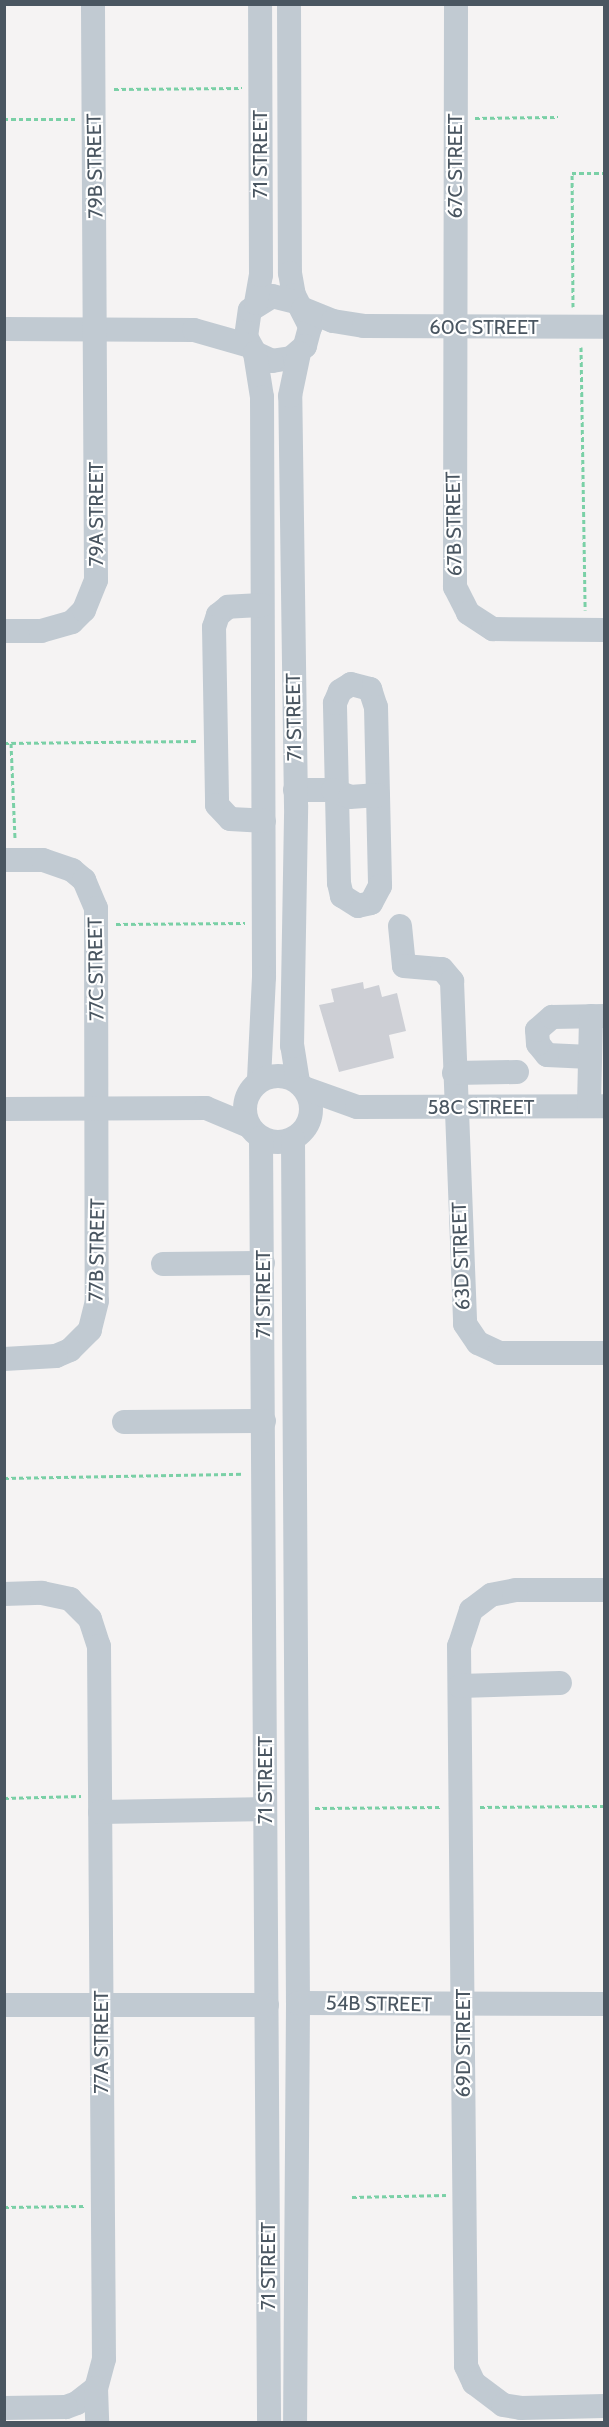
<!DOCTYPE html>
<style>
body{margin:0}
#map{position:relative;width:609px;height:2427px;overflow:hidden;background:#f5f3f3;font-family:Cabin,sans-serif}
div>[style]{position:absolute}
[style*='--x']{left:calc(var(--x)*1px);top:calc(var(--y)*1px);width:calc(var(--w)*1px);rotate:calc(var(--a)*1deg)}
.building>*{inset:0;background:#cdcfd5}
.path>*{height:3px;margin-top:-1.5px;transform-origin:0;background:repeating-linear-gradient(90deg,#7ad0a6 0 4.5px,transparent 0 7.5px)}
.minor>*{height:24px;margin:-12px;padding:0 12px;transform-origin:12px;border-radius:12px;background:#c1cad2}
.minor>.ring{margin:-12px;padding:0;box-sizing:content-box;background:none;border:24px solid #c1cad2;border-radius:50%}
span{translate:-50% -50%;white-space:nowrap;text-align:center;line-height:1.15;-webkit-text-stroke:4.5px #fff;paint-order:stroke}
.street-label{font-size:20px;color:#4a5661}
.frame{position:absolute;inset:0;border:6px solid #4a5661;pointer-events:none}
</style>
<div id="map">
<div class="building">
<i style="clip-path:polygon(363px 982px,364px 989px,379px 985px,382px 997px,397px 993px,406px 1031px,389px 1035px,394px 1058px,339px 1072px,319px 1005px,334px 1002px,331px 989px)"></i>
</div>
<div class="path">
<i style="--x:114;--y:89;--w:128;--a:-0.4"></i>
<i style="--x:475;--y:118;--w:83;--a:-0.7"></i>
<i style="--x:4;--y:119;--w:71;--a:0"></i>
<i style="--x:573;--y:307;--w:134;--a:-90.4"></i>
<i style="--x:572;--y:173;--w:32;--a:0"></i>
<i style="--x:581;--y:347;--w:263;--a:89.1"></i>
<i style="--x:4;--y:743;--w:194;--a:-0.6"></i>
<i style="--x:11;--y:743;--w:97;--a:87.6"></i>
<i style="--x:116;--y:924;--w:129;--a:-0.4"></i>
<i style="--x:4;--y:1478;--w:240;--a:-1"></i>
<i style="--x:4;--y:1798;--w:77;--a:-1.5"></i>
<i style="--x:480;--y:1807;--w:124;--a:-0.5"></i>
<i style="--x:315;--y:1808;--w:126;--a:-0.5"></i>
<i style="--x:352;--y:2197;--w:94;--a:-1.2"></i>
<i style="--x:4;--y:2207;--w:80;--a:-0.7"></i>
</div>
<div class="minor">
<i style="--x:289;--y:4;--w:269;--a:89.8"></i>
<i style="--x:290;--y:273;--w:22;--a:80"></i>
<i style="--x:294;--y:295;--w:36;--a:63"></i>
<i style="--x:310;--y:327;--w:20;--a:105"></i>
<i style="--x:305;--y:346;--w:18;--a:139"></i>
<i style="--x:291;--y:358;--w:19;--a:171"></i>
<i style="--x:272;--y:361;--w:19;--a:-155"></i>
<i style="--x:255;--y:353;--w:18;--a:-119"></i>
<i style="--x:246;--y:337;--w:27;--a:-82"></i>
<i style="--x:250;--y:310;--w:26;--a:-32"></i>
<i style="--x:272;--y:296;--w:25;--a:14"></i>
<i style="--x:456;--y:4;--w:583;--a:90.1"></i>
<i style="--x:455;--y:587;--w:29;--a:63"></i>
<i style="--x:468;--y:613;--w:30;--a:33"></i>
<i style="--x:493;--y:629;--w:111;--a:0.5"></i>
<i style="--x:256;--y:303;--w:28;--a:-80"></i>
<i style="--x:261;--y:275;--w:271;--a:-90.2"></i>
<i style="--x:303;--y:309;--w:32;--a:22"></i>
<i style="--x:333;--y:321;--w:31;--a:9"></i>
<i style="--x:364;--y:326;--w:240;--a:0.2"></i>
<i style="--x:4;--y:329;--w:190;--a:0.3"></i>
<i style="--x:194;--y:330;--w:58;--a:15.9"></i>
<i style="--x:255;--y:353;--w:45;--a:81"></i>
<i style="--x:262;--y:397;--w:580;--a:89.8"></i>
<i style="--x:264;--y:977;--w:104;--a:92.8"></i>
<i style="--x:262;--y:605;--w:34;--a:177"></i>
<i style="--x:228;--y:607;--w:13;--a:141"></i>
<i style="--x:218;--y:615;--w:13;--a:108"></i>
<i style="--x:214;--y:627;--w:178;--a:89"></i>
<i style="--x:217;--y:805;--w:19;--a:47"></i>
<i style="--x:230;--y:819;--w:34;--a:3"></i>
<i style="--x:4;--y:631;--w:37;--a:0"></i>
<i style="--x:41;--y:631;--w:32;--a:-16"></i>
<i style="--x:72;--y:622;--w:17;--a:-45"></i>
<i style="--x:84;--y:610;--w:32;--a:-68"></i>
<i style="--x:96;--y:580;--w:576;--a:-90.3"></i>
<i style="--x:351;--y:684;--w:20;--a:15"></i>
<i style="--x:370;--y:689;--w:19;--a:72"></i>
<i style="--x:376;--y:707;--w:179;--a:88.7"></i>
<i style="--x:380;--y:886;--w:19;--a:118"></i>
<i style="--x:371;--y:903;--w:13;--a:167"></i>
<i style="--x:358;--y:906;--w:19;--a:-148"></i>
<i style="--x:342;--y:896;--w:13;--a:-103"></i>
<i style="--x:339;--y:883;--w:180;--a:-91.3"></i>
<i style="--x:335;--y:703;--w:13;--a:-67"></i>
<i style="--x:340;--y:691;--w:13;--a:-32"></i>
<i style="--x:295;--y:790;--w:38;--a:0"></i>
<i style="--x:333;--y:790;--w:18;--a:22"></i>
<i style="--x:350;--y:797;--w:28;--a:-4"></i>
<i style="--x:4;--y:860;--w:39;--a:0"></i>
<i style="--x:43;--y:860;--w:31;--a:19"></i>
<i style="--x:72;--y:870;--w:16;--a:40"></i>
<i style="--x:84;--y:880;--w:30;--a:67"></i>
<i style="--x:96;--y:908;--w:393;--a:89.9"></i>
<i style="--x:97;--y:1301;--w:30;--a:104"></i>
<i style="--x:90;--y:1330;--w:28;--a:135"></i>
<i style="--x:70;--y:1350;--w:15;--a:157"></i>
<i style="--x:56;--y:1356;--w:52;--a:176.7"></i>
<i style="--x:400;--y:926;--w:40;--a:84.3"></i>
<i style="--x:404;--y:966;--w:38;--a:5"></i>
<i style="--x:442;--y:969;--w:16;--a:50"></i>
<i style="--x:452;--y:981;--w:343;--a:87.8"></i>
<i style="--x:465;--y:1324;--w:23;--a:56"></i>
<i style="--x:478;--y:1343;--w:23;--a:25"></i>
<i style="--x:499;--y:1353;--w:105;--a:0"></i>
<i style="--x:590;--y:1057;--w:43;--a:-177.3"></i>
<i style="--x:547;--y:1055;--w:14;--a:-129"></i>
<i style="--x:538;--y:1044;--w:14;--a:-94"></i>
<i style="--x:537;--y:1030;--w:20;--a:-41"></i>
<i style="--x:552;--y:1017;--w:52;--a:-1.1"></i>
<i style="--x:454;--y:1073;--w:63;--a:-0.9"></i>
<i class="ring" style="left:245px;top:1076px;width:42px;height:42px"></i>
<i style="--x:298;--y:1082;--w:36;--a:-99"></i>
<i style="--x:292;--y:1046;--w:240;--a:-89"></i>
<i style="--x:296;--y:806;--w:410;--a:-90.8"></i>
<i style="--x:290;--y:396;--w:44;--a:-78.2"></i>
<i style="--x:304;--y:1088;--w:56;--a:19.7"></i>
<i style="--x:357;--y:1107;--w:247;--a:-0.2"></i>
<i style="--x:589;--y:1106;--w:90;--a:-88.7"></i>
<i style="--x:4;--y:1109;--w:202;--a:-0.3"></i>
<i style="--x:206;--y:1108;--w:47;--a:22.7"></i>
<i style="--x:261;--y:1138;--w:1284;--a:89.64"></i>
<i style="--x:293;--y:1139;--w:864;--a:89.67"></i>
<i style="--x:298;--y:2003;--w:419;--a:90.4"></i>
<i style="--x:163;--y:1264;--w:100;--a:-0.6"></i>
<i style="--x:124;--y:1422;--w:140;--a:-0.4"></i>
<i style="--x:604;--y:1590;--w:88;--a:180"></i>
<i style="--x:516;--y:1590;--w:25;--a:169"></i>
<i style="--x:491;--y:1595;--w:25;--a:143"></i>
<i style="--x:471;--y:1610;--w:38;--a:108"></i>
<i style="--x:459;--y:1646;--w:720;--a:89.44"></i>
<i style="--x:466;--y:2366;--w:19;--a:65"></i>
<i style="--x:474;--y:2383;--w:36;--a:37"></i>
<i style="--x:503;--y:2405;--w:18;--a:9"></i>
<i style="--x:521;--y:2408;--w:83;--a:-1.4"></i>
<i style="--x:4;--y:1594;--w:38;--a:-2"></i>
<i style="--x:42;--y:1593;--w:29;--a:12"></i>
<i style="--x:70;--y:1599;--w:28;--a:45"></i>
<i style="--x:90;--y:1619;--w:28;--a:72"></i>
<i style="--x:99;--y:1646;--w:713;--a:89.6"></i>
<i style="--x:104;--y:2359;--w:30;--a:105"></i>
<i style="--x:96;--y:2388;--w:24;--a:142"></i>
<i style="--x:77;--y:2403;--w:12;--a:160"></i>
<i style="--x:66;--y:2407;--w:62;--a:179.1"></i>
<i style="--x:460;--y:1686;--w:100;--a:-1.7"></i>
<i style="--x:100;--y:1812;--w:165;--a:-1"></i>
<i style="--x:298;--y:2003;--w:306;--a:0.2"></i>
<i style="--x:4;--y:2005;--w:263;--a:0"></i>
<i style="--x:96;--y:2388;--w:34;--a:88"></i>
</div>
<div class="street-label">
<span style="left:260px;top:154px;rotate:-90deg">71 STREET</span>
<span style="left:95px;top:166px;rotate:-91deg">79B STREET</span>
<span style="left:455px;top:166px;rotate:-90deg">67C STREET</span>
<span style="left:484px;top:327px">60C STREET</span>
<span style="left:96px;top:514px;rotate:-90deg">79A STREET</span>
<span style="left:454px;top:524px;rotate:-91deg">67B STREET</span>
<span style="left:294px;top:717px;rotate:-91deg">71 STREET</span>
<span style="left:96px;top:969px;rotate:-91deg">77C STREET</span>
<span style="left:481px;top:1107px">58C STREET</span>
<span style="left:97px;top:1250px;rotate:-89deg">77B STREET</span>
<span style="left:461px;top:1256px;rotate:-92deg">63D STREET</span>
<span style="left:263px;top:1294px;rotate:-90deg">71 STREET</span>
<span style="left:265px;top:1780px;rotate:-90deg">71 STREET</span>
<span style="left:379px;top:2004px;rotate:1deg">54B STREET</span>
<span style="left:101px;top:2042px;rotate:-90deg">77A STREET</span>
<span style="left:463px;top:2043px;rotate:-90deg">69D STREET</span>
<span style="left:268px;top:2266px;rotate:-90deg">71 STREET</span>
</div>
<div class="frame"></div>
</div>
